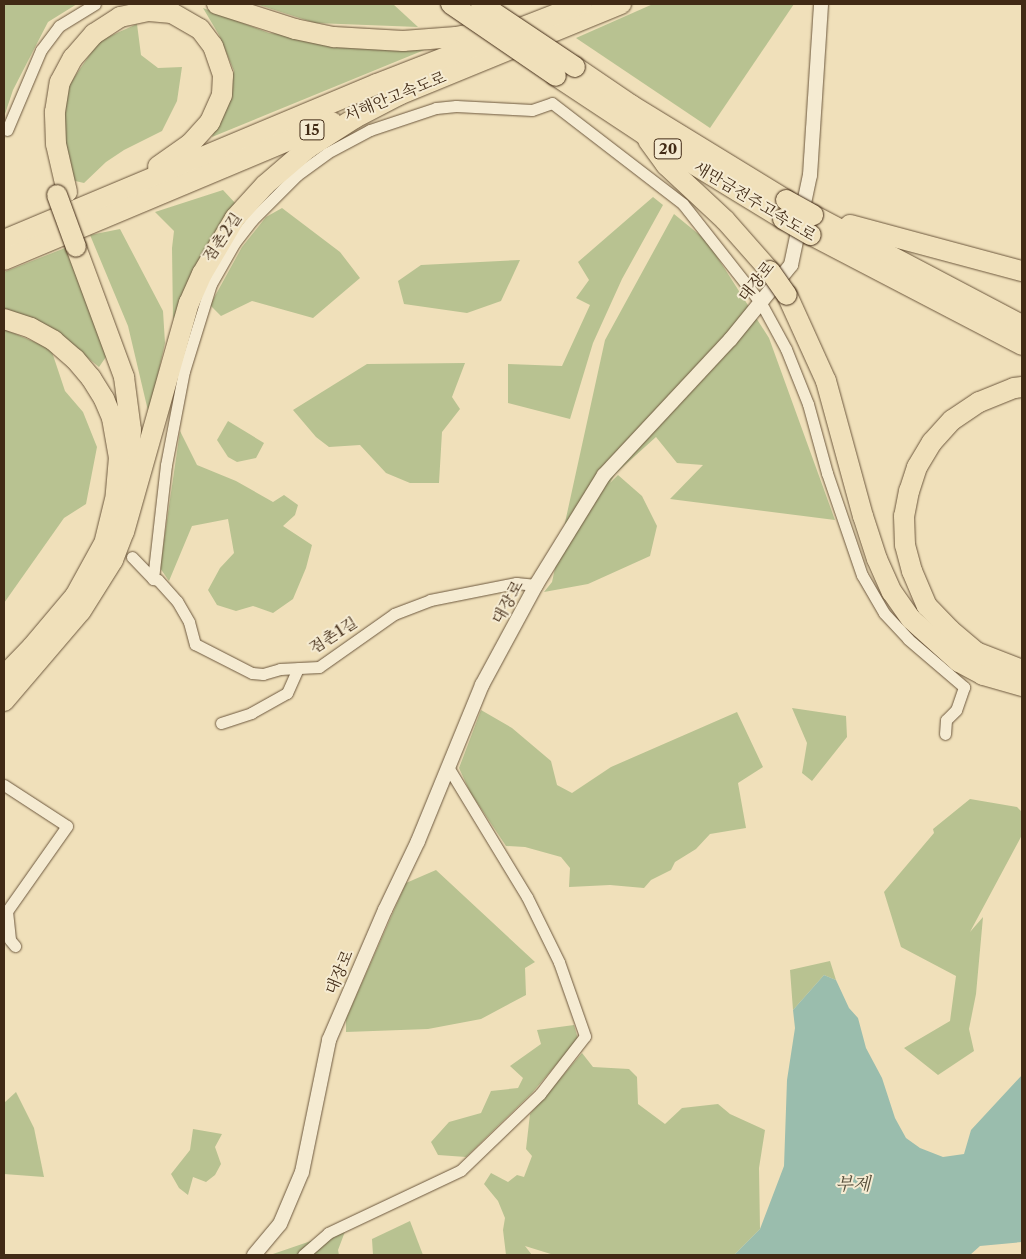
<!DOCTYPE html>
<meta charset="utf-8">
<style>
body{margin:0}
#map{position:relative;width:1026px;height:1259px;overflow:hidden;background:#f0e0ba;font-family:"Libre Caslon Text","Noto Serif KR",serif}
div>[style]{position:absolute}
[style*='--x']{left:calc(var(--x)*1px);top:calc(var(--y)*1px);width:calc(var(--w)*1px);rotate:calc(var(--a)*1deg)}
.green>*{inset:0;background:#b8c291}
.water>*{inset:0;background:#9abdad}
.roads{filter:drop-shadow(0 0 1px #6d583e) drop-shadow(0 0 1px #6d583e)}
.minor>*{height:11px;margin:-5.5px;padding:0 5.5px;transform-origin:5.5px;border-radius:5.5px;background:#f5ebd2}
.tertiary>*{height:14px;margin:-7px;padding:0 7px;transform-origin:7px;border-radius:7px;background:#f5ebd2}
.motorway>*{height:20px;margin:-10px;padding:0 10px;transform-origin:10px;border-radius:10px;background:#f0e0ba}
.bridges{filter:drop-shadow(0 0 1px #412a15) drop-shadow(0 0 1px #412a15)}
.motorway-bridge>*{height:20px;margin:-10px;padding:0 10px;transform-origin:10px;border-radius:10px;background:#f0e0ba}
span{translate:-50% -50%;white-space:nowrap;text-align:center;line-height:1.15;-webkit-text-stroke:4px #f5ebd2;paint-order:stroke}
.shield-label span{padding:1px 4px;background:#f5ebd2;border:1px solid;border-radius:4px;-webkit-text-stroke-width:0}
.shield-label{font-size:15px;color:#412a15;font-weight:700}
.street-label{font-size:16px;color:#412a15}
.water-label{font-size:18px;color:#574f3b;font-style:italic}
.frame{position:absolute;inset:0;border:5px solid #412a15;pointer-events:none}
</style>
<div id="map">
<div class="green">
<i style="clip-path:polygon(4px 4px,77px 4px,48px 22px,13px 90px,4px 117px)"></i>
<i style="clip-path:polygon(256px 4px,393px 4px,418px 27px,315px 23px)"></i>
<i style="clip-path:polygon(653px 4px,794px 4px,710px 128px,576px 38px)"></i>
<i style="clip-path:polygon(203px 8px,269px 33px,434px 46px,212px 137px,234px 71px,219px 35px)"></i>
<i style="clip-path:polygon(137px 24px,141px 55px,158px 68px,182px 67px,177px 101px,162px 131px,124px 150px,106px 162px,84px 183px,71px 180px,64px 129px,67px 88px,99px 41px)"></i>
<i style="clip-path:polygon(223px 190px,236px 204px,173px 319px,172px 248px,174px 231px,155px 212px)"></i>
<i style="clip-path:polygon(653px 197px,663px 205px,622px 279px,593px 343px,570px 419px,508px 403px,508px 364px,562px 366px,590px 305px,576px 298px,589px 280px,578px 262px)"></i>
<i style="clip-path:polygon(282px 208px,340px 252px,360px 278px,313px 318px,252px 301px,221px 316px,210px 305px,242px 247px,266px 217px)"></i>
<i style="clip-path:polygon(674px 214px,707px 241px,769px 338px,835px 520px,670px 499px,703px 465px,677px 463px,656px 437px,615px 474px,610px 483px,618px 475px,642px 496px,657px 526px,650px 556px,588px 584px,544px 592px,552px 582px,605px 340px)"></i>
<i style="clip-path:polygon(120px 229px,163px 311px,165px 343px,149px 415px,128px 326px,90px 235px)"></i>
<i style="clip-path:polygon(65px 248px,108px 354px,99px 367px,51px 328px,4px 310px,4px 272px)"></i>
<i style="clip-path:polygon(520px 260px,501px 301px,467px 313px,404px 304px,398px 281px,421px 265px)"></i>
<i style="clip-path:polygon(4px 329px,51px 349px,65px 391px,83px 412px,97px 447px,86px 504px,64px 518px,4px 603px)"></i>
<i style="clip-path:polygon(465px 363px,452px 397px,460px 409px,442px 432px,439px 483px,410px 483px,386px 473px,360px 445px,329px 447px,316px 437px,293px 410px,367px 364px)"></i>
<i style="clip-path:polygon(228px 421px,264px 443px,256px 458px,237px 462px,228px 457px,217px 440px)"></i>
<i style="clip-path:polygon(180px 431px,197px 465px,236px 481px,273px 502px,284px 495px,298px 505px,295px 515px,283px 526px,312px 545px,306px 568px,293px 599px,273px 613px,253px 606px,236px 611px,217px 605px,208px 590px,220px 568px,234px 553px,228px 519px,192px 526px,169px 581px,160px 568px)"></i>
<i style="clip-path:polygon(792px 708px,846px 716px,847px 737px,812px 781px,802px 773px,807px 743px)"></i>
<i style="clip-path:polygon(481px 710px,512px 728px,551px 761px,557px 785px,572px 793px,611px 767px,737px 712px,763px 767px,738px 783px,746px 828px,710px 834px,696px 849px,675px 862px,671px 870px,651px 880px,644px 888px,610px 885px,569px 887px,570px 868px,561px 857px,525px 847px,506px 846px,470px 792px,459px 768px)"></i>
<i style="clip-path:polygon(970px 799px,1017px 807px,1022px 812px,1022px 835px,970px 932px,983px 917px,976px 994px,969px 1029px,974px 1051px,938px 1075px,904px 1048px,950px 1021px,956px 976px,901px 947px,884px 892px,934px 833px,933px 829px)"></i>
<i style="clip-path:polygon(436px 870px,535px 962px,525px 968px,526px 995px,481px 1019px,428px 1029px,346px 1032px,346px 1019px,406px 883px)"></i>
<i style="clip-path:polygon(830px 961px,836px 980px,824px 975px,793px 1010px,790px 970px)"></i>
<i style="clip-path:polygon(574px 1025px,578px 1039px,532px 1093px,466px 1157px,438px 1155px,431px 1142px,449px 1122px,481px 1113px,491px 1091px,518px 1088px,523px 1078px,510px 1066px,541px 1044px,537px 1030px)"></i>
<i style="clip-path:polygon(582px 1053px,593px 1067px,629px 1069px,637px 1077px,638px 1104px,665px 1124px,682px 1108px,718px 1104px,730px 1114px,765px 1130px,759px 1168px,760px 1229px,734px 1255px,554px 1255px,525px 1246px,532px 1255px,506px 1255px,503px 1230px,505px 1218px,498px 1201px,484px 1184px,491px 1173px,508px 1182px,517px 1175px,524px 1177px,532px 1156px,526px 1149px,530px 1114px)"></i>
<i style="clip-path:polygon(16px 1092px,34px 1128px,44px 1177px,4px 1174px,4px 1103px)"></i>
<i style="clip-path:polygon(193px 1129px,222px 1134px,215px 1147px,221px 1164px,215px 1175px,206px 1182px,193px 1177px,188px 1195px,179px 1188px,171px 1174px,190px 1150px)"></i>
<i style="clip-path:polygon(410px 1221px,423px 1255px,373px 1255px,372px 1239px)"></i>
<i style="clip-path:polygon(346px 1229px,338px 1250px,339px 1255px,270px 1255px)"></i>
</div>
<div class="water">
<i style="clip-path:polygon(824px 975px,836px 980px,849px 1008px,858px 1018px,866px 1048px,882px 1078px,895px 1118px,906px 1138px,920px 1148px,943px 1157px,964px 1154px,971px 1130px,1022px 1075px,1022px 1242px,980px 1246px,970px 1255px,734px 1255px,760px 1229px,784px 1166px,787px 1080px,795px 1028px,793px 1010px)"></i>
</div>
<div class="roads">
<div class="minor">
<i style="--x:7;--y:130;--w:87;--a:-67"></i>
<i style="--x:41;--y:50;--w:30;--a:-53"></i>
<i style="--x:59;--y:26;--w:42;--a:-31.4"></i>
<i style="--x:132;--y:557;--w:30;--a:46"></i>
<i style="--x:153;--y:579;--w:5;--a:11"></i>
<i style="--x:158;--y:580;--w:28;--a:48"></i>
<i style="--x:177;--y:601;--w:24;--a:60"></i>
<i style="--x:189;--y:622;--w:23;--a:75"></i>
<i style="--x:195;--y:644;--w:64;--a:27"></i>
<i style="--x:252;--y:673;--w:11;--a:5"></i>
<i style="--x:263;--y:674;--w:18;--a:-16"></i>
<i style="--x:280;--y:669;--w:39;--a:-3"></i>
<i style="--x:319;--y:667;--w:92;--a:-35.2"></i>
<i style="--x:394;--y:614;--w:39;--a:-21"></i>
<i style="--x:430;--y:600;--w:88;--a:-11.2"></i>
<i style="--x:516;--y:583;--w:20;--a:6"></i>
<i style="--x:153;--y:579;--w:115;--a:-83.5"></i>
<i style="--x:166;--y:465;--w:96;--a:-79.2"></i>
<i style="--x:184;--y:371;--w:91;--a:-72.8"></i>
<i style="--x:211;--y:284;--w:48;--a:-60.3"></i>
<i style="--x:235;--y:242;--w:28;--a:-52"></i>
<i style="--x:252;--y:220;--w:64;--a:-45"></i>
<i style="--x:297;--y:175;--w:37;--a:-36"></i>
<i style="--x:327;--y:153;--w:49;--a:-28.1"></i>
<i style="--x:370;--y:130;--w:70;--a:-18.4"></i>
<i style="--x:436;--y:108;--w:20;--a:-6"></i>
<i style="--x:456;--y:106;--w:76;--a:3"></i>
<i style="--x:532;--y:110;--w:21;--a:-19"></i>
<i style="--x:552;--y:103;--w:165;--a:37.6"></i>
<i style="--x:683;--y:204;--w:126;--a:51.8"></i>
<i style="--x:761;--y:303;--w:52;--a:61.5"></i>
<i style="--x:786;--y:349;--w:59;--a:68.2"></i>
<i style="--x:808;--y:404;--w:72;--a:74.6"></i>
<i style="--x:827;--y:473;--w:108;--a:71.1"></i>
<i style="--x:862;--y:575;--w:44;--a:59.9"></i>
<i style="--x:884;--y:613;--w:35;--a:47"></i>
<i style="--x:908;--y:639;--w:74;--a:40.6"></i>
<i style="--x:964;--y:687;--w:24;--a:109"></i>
<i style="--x:956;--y:710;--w:14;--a:135"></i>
<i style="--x:946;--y:720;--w:14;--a:94"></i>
<i style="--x:221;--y:723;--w:32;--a:-18"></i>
<i style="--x:251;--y:713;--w:41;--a:-29.1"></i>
<i style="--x:287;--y:693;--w:27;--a:-66"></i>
<i style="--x:4;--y:785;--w:75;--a:33.1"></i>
<i style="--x:67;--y:826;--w:104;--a:125.2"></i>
<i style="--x:7;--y:911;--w:29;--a:84"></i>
<i style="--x:10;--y:940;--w:8;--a:50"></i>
<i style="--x:303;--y:1255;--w:33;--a:-41"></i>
<i style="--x:328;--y:1233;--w:147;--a:-25.3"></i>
<i style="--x:461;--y:1170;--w:110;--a:-43.9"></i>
<i style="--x:540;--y:1094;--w:73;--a:-52.2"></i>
<i style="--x:585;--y:1036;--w:78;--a:-109.4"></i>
<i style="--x:559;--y:962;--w:72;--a:-116.2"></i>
<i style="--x:527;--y:897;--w:152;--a:-121.3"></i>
</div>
<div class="tertiary">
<i style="--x:254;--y:1255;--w:40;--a:-50"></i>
<i style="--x:280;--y:1224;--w:56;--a:-67.1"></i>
<i style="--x:302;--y:1172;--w:135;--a:-78.4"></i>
<i style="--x:329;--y:1040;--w:142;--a:-66.7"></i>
<i style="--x:385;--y:910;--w:76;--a:-64.4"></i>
<i style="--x:418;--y:841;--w:169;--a:-67.7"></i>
<i style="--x:482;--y:685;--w:114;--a:-61.6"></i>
<i style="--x:536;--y:585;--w:129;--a:-58.3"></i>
<i style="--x:604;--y:475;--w:185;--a:-47"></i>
<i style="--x:730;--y:340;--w:97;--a:-50.9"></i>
<i style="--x:791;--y:265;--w:92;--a:-78.1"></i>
<i style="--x:810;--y:175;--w:171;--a:-86.3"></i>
</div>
<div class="motorway">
<i style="--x:217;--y:4;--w:82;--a:17.8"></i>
<i style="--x:295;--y:29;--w:40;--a:12"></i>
<i style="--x:334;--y:37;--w:69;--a:3.3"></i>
<i style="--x:403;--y:41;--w:53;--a:-4.3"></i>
<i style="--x:456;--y:37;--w:32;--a:-11"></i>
<i style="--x:575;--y:67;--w:68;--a:34.2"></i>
<i style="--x:631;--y:105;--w:182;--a:31.5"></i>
<i style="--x:556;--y:76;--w:105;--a:33.4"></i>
<i style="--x:644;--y:134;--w:163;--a:31.4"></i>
<i style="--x:389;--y:99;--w:251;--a:-22.3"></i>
<i style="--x:648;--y:140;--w:31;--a:54"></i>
<i style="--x:666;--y:165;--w:81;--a:43"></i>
<i style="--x:725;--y:220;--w:68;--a:48.6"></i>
<i style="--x:67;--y:192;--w:49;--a:-102.9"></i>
<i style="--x:56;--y:144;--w:32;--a:-92"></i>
<i style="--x:55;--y:112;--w:30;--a:-81"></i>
<i style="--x:60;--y:82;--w:27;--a:-62"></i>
<i style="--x:73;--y:58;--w:32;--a:-49"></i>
<i style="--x:94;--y:34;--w:31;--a:-33"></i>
<i style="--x:120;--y:17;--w:30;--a:-12"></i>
<i style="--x:149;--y:11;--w:23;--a:5"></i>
<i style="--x:172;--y:13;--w:32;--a:30"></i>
<i style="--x:200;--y:29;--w:21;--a:53"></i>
<i style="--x:213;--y:46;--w:31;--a:71"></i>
<i style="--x:223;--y:75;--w:20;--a:93"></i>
<i style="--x:222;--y:95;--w:30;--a:114"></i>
<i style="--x:210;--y:122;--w:30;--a:132"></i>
<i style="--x:190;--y:144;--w:39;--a:145"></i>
<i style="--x:813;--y:215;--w:236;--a:27.8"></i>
<i style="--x:850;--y:225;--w:178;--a:15"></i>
<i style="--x:811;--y:235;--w:238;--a:27.5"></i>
<i style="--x:4;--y:240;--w:404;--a:-22.7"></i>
<i style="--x:377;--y:84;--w:220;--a:-21.3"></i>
<i style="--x:76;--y:247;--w:139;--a:69.7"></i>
<i style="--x:124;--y:377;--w:53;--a:82.5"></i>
<i style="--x:131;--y:430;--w:28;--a:94"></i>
<i style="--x:129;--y:458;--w:35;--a:98"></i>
<i style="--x:4;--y:260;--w:356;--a:-22.8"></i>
<i style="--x:787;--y:295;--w:94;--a:65.6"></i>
<i style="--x:826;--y:381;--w:140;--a:74.7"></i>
<i style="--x:863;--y:516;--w:45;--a:72"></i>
<i style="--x:877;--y:559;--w:36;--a:66"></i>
<i style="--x:892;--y:592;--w:33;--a:55"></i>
<i style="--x:911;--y:619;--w:64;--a:41.9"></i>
<i style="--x:959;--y:662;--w:27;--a:28"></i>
<i style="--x:983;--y:675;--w:41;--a:15.8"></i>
<i style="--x:4;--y:319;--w:28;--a:18"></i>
<i style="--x:31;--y:328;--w:26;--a:29"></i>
<i style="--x:54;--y:341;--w:28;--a:41"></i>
<i style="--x:75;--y:359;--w:25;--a:50"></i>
<i style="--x:91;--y:378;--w:25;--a:58"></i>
<i style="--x:104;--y:399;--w:21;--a:67"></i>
<i style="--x:112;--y:418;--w:40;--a:80"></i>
<i style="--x:119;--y:457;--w:38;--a:95"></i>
<i style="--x:116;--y:495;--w:46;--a:103.7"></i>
<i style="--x:1022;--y:387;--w:8;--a:173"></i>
<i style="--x:1014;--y:388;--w:38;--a:158"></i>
<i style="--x:979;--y:402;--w:32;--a:146"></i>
<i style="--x:952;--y:420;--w:30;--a:132"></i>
<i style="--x:932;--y:442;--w:29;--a:121"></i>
<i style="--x:917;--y:467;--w:25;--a:108"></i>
<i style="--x:909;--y:491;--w:25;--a:101"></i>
<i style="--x:904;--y:516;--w:29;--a:88"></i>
<i style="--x:905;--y:545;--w:27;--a:75"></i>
<i style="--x:912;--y:571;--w:38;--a:67"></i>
<i style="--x:927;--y:606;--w:33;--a:46"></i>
<i style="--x:950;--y:630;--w:34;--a:40"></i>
<i style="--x:976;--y:652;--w:49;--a:21.4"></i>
<i style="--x:4;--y:676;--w:40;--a:-46"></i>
<i style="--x:32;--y:647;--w:67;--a:-49.9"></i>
<i style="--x:75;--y:596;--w:79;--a:-61.2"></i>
<i style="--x:4;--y:701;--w:118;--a:-49.5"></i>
<i style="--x:81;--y:611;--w:60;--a:-57.9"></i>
<i style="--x:113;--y:560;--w:30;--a:-69"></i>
<i style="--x:124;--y:532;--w:238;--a:-74.2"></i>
<i style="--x:189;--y:303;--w:32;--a:-66"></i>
<i style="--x:202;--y:274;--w:65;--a:-59.5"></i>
<i style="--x:235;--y:218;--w:45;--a:-47.7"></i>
<i style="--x:265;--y:185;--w:57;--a:-40.7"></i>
<i style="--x:308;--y:148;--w:56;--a:-32.6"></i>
<i style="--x:355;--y:118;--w:52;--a:-27.6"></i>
</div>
</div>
<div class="bridges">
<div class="motorway-bridge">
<i style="--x:451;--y:4;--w:127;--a:34.4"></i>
<i style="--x:481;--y:4;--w:113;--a:33.8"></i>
<i style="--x:57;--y:195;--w:55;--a:69.9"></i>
<i style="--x:786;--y:200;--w:31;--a:29"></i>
<i style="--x:783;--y:219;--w:32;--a:30"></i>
<i style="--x:770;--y:271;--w:29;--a:55"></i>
</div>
</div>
<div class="shield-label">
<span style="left:312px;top:130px">15</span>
<span style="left:668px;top:149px">20</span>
</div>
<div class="street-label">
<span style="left:395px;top:96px;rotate:-22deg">서해안고속도로</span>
<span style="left:755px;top:201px;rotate:31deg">새만금전주고속도로</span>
<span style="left:222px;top:237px;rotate:-56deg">점촌2길</span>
<span style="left:756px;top:281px;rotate:-51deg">대장로</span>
<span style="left:507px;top:602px;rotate:-61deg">대장로</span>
<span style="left:333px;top:635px;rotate:-33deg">점촌1길</span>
<span style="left:339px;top:972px;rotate:-67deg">대장로</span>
</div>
<div class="water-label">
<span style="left:853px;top:1184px">부제</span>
</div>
<div class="frame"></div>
</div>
